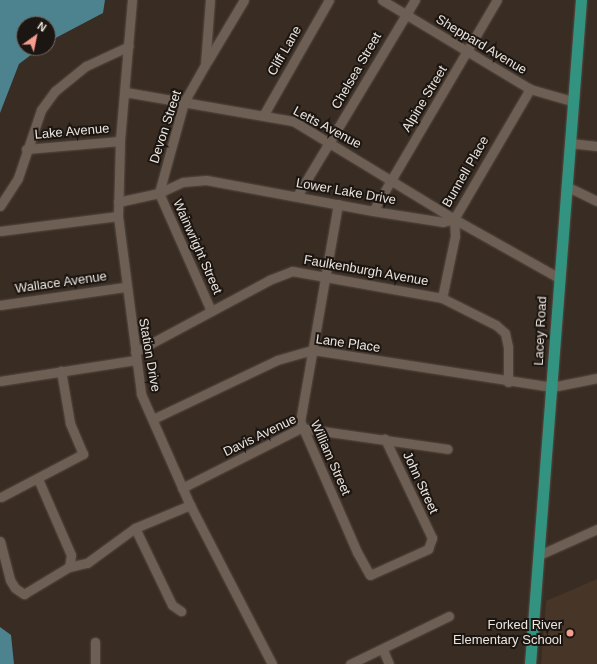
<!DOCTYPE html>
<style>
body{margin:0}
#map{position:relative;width:597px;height:664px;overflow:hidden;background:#392c22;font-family:Helvetica,sans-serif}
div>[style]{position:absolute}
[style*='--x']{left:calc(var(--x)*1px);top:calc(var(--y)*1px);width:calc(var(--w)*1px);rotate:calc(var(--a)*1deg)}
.built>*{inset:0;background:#473528}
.water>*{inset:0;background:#4d828f}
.roads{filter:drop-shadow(0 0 1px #554a42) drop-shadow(0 0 1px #554a42)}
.minor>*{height:9px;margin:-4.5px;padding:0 4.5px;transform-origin:4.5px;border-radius:4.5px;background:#6e5f55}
.major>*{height:11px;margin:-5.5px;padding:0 5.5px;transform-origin:5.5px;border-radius:5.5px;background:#339381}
.dots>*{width:11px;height:11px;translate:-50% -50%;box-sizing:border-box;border:2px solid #1c1612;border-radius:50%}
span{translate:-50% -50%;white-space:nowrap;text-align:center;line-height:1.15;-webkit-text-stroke:4px #1c1612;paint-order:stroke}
.street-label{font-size:13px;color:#ece4dd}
.poi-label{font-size:13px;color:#ece4dd}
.right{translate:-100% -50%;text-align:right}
.north{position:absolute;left:16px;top:16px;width:40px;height:40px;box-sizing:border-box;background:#1c1612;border:1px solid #6f6863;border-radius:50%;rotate:33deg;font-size:11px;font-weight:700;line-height:16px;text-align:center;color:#ece4dd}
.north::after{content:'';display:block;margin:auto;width:14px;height:18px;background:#f59d8f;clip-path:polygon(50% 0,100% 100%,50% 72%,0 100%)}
</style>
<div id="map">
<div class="built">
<i style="clip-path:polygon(597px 579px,597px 664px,541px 664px,546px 601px)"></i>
</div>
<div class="water">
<i style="clip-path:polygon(0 0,105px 0,103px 13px,48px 42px,48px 24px,24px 24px,24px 48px,40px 48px,19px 64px,0 113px)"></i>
<i style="clip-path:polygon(0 627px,11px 635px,14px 664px,0 664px)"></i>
</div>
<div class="roads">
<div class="minor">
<i style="--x:132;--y:0;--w:142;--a:94.9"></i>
<i style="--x:120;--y:141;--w:75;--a:91.5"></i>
<i style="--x:118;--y:216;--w:179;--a:82.6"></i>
<i style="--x:141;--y:394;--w:121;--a:66.2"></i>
<i style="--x:190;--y:505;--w:179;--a:62.7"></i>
<i style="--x:210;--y:0;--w:65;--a:94.4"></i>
<i style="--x:205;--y:65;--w:43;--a:119.6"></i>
<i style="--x:184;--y:102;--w:94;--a:105.4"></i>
<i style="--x:159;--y:193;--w:129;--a:66.2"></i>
<i style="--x:382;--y:0;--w:173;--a:31"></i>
<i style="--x:530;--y:89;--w:44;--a:15.9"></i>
<i style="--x:207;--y:62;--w:72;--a:-59.2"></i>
<i style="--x:125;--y:92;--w:170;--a:9.8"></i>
<i style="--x:293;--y:121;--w:188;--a:31.3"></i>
<i style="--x:264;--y:114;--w:131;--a:-60.3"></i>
<i style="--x:569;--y:143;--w:28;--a:6"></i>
<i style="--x:26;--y:149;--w:94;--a:-4.9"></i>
<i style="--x:566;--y:186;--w:34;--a:26"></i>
<i style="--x:297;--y:196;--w:229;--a:-59"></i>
<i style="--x:118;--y:202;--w:42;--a:-12.4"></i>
<i style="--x:159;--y:193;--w:26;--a:-25"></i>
<i style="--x:183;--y:182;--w:23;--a:-5"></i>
<i style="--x:206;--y:180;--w:170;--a:10.5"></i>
<i style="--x:373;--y:211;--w:71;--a:8.9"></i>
<i style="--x:443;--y:222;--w:11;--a:-15"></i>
<i style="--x:454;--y:219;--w:120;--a:29.3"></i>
<i style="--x:338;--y:204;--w:220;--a:99.9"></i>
<i style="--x:300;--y:421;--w:143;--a:66.5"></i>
<i style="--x:357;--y:552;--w:26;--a:61"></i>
<i style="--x:370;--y:575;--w:64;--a:-24.1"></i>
<i style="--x:428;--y:549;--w:12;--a:-70"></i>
<i style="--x:432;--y:538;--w:110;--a:-115.4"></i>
<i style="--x:0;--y:206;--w:33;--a:-57"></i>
<i style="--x:18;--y:178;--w:72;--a:-71.3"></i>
<i style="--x:41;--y:110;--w:24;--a:-54"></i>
<i style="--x:55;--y:91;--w:40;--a:-39"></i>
<i style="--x:86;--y:66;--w:47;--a:-24.9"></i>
<i style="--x:373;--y:211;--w:245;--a:-59.6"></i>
<i style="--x:0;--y:231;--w:119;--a:-7.2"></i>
<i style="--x:442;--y:298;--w:63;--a:-78.2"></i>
<i style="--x:455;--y:236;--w:17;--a:-93"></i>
<i style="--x:454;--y:219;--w:151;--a:-59.7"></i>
<i style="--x:0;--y:305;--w:126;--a:-8.2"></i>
<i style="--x:135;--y:352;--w:152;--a:-28.2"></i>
<i style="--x:269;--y:280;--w:25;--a:-21"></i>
<i style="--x:292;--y:271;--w:152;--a:10.2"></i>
<i style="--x:442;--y:298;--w:60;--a:26.6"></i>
<i style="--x:496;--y:325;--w:12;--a:42"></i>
<i style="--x:505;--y:333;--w:14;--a:78"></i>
<i style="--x:508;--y:347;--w:35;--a:90"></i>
<i style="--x:0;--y:381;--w:137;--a:-8.8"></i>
<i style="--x:153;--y:419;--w:137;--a:-25.4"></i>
<i style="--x:277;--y:360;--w:37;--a:-16"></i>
<i style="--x:313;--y:350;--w:242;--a:8.8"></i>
<i style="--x:552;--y:387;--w:46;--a:-11.3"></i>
<i style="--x:38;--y:479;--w:83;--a:66.5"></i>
<i style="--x:71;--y:555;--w:12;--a:99"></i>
<i style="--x:182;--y:488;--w:133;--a:-26.8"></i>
<i style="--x:301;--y:428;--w:148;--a:8.1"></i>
<i style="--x:1;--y:497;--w:93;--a:-27.7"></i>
<i style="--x:83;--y:454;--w:34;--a:-113"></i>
<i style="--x:70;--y:423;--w:53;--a:-99.8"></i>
<i style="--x:135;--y:528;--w:85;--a:64.3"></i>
<i style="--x:172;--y:605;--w:11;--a:34"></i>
<i style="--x:0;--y:541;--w:40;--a:75.6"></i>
<i style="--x:10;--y:580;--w:9;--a:58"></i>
<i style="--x:15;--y:588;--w:11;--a:34"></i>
<i style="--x:24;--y:594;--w:52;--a:-31"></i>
<i style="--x:69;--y:567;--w:18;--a:-13"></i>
<i style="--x:87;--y:563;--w:59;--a:-36.1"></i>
<i style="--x:135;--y:528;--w:60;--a:-22.7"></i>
<i style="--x:539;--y:555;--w:64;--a:-24.1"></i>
<i style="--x:95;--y:642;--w:22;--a:90"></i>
<i style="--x:383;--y:650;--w:15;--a:67"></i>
<i style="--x:350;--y:664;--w:110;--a:-25.9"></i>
</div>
<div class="major">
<i style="--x:530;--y:664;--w:666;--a:-85.61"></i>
</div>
</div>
<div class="dots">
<i style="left:570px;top:633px;background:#f59d8f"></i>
</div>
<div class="street-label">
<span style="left:481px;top:45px;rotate:31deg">Sheppard Avenue</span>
<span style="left:285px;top:51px;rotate:-60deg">Cliff Lane</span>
<span style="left:357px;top:71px;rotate:-60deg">Chelsea Street</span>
<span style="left:425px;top:99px;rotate:-59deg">Alpine Street</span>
<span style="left:166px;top:127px;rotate:-72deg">Devon Street</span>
<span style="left:327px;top:128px;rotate:28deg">Letts Avenue</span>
<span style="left:72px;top:132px;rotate:-5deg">Lake Avenue</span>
<span style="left:466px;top:172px;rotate:-60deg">Bunnell Place</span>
<span style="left:346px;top:192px;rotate:10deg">Lower Lake Drive</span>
<span style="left:197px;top:247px;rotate:66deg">Wainwright Street</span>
<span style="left:366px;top:271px;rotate:10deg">Faulkenburgh Avenue</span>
<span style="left:61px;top:283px;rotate:-8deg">Wallace Avenue</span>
<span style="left:541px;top:331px;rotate:-87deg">Lacey Road</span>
<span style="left:348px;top:344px;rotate:8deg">Lane Place</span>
<span style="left:149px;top:355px;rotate:80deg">Station Drive</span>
<span style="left:260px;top:436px;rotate:-26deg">Davis Avenue</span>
<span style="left:330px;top:458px;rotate:66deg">William Street</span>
<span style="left:420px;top:483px;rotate:65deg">John Street</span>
</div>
<div class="poi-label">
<span class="right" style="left:562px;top:633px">Forked River<br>Elementary School</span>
</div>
<div class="north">N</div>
</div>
